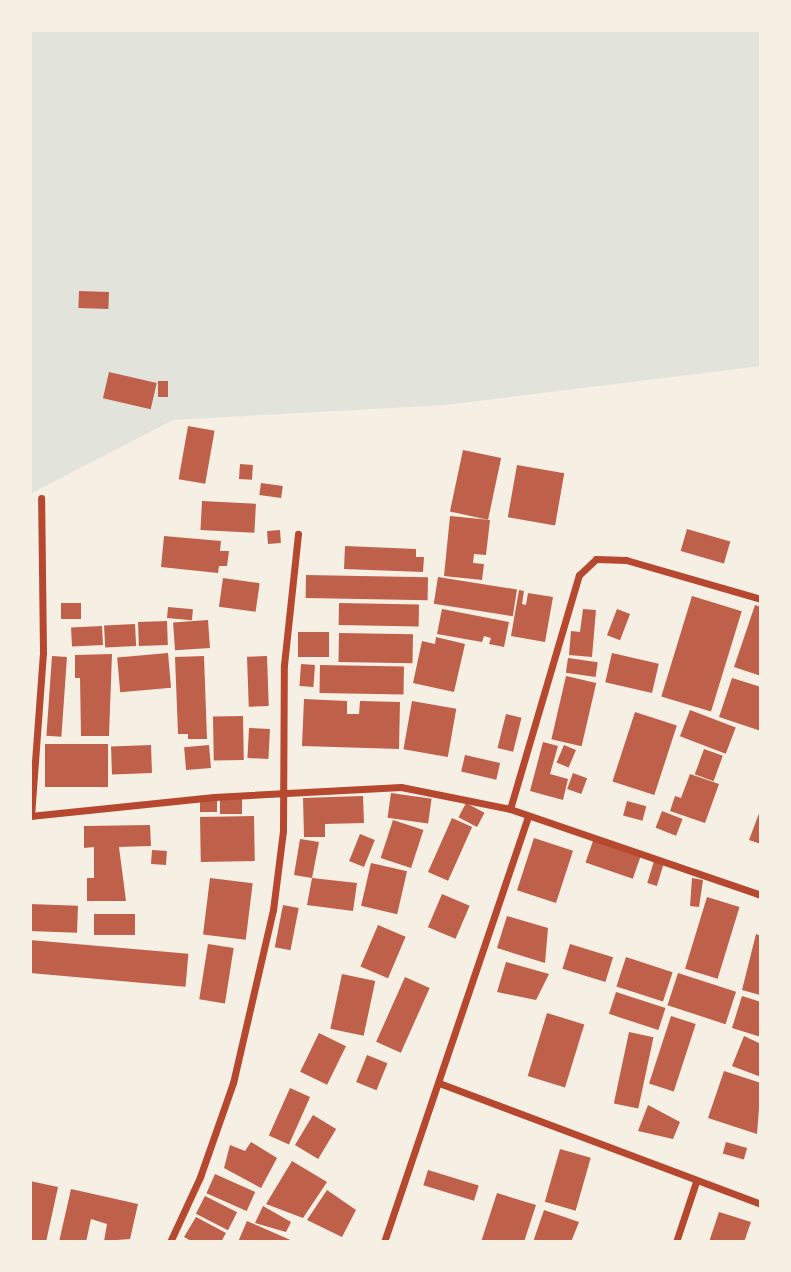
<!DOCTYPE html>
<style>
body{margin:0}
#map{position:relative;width:791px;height:1272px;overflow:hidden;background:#f6efe4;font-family:Signika,sans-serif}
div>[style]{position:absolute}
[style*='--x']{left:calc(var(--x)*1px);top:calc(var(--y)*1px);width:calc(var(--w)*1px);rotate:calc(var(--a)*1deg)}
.green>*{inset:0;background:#e2e4dc}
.building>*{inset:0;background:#bf614a;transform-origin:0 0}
.minor>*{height:7px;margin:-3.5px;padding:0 3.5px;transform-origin:3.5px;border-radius:3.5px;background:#b5482f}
span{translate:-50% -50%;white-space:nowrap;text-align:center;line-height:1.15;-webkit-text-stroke:6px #f6efe4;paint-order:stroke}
.frame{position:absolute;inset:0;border:32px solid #f6efe4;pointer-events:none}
</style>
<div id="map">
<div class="green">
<i style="clip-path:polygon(30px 30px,761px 30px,761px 366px,446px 405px,173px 420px,30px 494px)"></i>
</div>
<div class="building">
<i style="left:79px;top:291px;width:30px;height:17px;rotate:2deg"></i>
<i style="left:109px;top:372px;width:49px;height:27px;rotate:13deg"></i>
<i style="left:158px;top:381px;width:10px;height:16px"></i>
<i style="left:188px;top:426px;width:27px;height:54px;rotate:10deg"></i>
<i style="left:463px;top:450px;width:39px;height:63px;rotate:12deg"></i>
<i style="left:240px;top:464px;width:13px;height:15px;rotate:4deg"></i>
<i style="left:517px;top:465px;width:48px;height:53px;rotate:10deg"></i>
<i style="left:261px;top:483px;width:22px;height:12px;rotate:8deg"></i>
<i style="left:202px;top:501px;width:54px;height:29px;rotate:3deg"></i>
<i style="clip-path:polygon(450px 516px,490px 520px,486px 555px,474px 554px,473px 563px,484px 564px,482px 580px,444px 576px)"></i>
<i style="left:687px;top:529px;width:45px;height:23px;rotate:16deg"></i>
<i style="left:280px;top:530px;width:13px;height:13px;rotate:86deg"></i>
<i style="clip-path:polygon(164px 536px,221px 541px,220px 551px,229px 551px,227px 566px,219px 566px,218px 573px,161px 567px)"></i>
<i style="clip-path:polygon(345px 546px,416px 549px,416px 557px,424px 557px,423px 572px,344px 569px)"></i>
<i style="left:306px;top:575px;width:122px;height:23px;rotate:1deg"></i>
<i style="left:438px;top:577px;width:80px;height:27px;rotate:9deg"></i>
<i style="left:223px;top:578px;width:37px;height:29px;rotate:8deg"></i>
<i style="clip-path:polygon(519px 590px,524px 591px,522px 604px,526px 605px,528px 593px,553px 597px,545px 642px,511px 636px)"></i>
<i style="left:692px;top:596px;width:52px;height:105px;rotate:17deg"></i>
<i style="left:61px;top:603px;width:20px;height:16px"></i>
<i style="left:339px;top:603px;width:80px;height:22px;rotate:1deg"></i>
<i style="clip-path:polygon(755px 605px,761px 607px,761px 676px,734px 667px)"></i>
<i style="left:168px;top:607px;width:25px;height:11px;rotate:5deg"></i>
<i style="clip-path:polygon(442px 609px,509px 622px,504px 647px,489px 644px,491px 638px,484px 636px,482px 642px,437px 634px)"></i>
<i style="clip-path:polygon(583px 609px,596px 610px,592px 657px,569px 655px,571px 631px,580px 632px)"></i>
<i style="left:617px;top:609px;width:14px;height:28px;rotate:21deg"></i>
<i style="left:208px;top:620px;width:28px;height:35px;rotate:86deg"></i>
<i style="left:167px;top:621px;width:24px;height:29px;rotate:88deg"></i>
<i style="left:135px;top:624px;width:22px;height:31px;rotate:87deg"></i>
<i style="left:102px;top:626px;width:19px;height:31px;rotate:87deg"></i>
<i style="left:298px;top:632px;width:31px;height:25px"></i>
<i style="left:339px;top:633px;width:74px;height:29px;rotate:1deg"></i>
<i style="clip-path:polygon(436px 637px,465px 644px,454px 692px,413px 683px,422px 641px,435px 644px)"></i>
<i style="left:168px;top:653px;width:35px;height:51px;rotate:85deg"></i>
<i style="left:612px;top:653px;width:48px;height:30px;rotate:13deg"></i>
<i style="clip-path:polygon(112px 654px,109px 736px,81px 736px,80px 678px,75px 678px,75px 655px)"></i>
<i style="left:52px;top:656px;width:15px;height:80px;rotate:4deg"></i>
<i style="clip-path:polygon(204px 656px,207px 739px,188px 739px,188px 734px,178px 734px,175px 657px)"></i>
<i style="left:267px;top:656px;width:50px;height:20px;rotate:88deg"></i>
<i style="left:568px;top:658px;width:30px;height:15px;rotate:8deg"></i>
<i style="left:301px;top:664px;width:14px;height:22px;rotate:4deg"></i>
<i style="left:320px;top:665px;width:84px;height:28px;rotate:1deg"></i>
<i style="left:566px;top:676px;width:31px;height:65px;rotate:13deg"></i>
<i style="clip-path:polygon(732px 678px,761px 687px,761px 731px,719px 717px)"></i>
<i style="clip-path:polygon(304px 699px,347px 701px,347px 714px,359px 714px,360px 701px,400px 702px,399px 749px,302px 746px)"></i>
<i style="left:412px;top:701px;width:45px;height:49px;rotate:10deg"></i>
<i style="left:690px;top:710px;width:49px;height:28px;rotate:21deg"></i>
<i style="left:635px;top:712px;width:44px;height:73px;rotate:18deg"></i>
<i style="left:506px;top:714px;width:16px;height:35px;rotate:14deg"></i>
<i style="left:243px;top:716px;width:44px;height:30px;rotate:89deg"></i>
<i style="left:249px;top:728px;width:21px;height:30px;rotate:3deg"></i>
<i style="clip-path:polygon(543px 742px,558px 746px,550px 774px,568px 779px,563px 800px,530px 791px)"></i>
<i style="left:45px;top:744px;width:63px;height:43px"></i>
<i style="left:151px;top:745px;width:28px;height:40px;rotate:88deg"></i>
<i style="left:209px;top:745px;width:23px;height:25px;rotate:85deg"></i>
<i style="left:564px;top:745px;width:13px;height:19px;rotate:23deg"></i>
<i style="left:704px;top:749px;width:20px;height:27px;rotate:20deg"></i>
<i style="left:465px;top:755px;width:36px;height:17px;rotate:13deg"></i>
<i style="left:573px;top:773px;width:15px;height:17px;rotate:20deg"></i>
<i style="clip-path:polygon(690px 774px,719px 784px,705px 823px,670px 811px,675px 796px,681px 798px)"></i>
<i style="left:391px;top:793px;width:41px;height:25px;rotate:8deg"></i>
<i style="clip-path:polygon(363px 796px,364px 823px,325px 824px,325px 837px,304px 837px,303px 798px)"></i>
<i style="left:220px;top:799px;width:22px;height:15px"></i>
<i style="left:200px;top:800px;width:17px;height:12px"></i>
<i style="left:627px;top:801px;width:20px;height:15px;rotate:15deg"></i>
<i style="left:466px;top:803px;width:21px;height:16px;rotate:28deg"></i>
<i style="clip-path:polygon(761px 808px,761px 844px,749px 840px)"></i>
<i style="left:662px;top:811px;width:22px;height:18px;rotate:21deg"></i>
<i style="left:254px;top:816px;width:45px;height:54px;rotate:89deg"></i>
<i style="left:452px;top:818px;width:22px;height:59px;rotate:24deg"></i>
<i style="left:393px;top:820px;width:32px;height:40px;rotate:18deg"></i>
<i style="clip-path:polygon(150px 825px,151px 846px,119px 847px,126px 901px,87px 901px,87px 878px,94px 878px,94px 847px,84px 848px,84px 826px)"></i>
<i style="left:360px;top:834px;width:16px;height:29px;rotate:22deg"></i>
<i style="left:534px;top:838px;width:41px;height:55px;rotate:18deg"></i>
<i style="left:594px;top:838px;width:50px;height:26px;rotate:19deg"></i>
<i style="clip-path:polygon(300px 839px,319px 842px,312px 878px,357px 883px,353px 911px,307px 905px,312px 878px,294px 875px)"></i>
<i style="left:152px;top:850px;width:15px;height:14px;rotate:4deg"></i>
<i style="left:654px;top:861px;width:10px;height:23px;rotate:17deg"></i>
<i style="left:371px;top:863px;width:37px;height:44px;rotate:13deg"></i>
<i style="left:210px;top:878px;width:43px;height:57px;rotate:7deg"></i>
<i style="clip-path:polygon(692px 878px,703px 880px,699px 907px,690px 906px)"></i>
<i style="left:442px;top:894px;width:30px;height:36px;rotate:23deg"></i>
<i style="left:707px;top:897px;width:34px;height:75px;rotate:17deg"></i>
<i style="left:30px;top:904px;width:48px;height:27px;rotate:2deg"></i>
<i style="left:283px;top:905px;width:16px;height:43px;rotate:11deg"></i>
<i style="left:94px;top:914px;width:41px;height:21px"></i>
<i style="clip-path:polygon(507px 916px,548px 928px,545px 963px,497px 948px)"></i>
<i style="left:378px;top:925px;width:30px;height:45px;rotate:23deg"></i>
<i style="clip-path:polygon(756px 934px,761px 936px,760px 995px,742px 990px)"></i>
<i style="left:30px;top:940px;width:159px;height:33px;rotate:5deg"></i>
<i style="left:208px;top:944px;width:26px;height:56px;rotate:9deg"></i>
<i style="left:570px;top:944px;width:45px;height:26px;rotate:17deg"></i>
<i style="left:626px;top:957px;width:49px;height:31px;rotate:18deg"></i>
<i style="clip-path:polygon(506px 962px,549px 974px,536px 1000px,497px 992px)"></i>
<i style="left:678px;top:973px;width:61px;height:34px;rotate:18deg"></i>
<i style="left:342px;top:974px;width:34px;height:56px;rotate:12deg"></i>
<i style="left:405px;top:977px;width:27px;height:71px;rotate:24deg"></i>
<i style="left:616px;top:992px;width:52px;height:23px;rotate:18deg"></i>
<i style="clip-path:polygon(742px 996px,761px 1002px,761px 1037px,732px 1028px)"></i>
<i style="left:547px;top:1013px;width:39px;height:66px;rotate:17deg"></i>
<i style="left:671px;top:1016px;width:26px;height:71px;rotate:18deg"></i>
<i style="left:629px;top:1032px;width:25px;height:73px;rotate:12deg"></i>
<i style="left:319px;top:1033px;width:30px;height:43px;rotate:26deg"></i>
<i style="clip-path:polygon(744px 1036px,761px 1044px,761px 1077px,732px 1066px)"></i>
<i style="left:367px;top:1055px;width:22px;height:29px;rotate:22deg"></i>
<i style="clip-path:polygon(724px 1071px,761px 1083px,757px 1134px,708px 1118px)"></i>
<i style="left:290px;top:1088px;width:22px;height:52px;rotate:24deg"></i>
<i style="clip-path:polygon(648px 1105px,680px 1122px,673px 1139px,638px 1131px)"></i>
<i style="left:313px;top:1115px;width:27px;height:35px;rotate:31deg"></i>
<i style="clip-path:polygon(251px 1142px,277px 1158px,261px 1188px,224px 1168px,230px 1145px,245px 1151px)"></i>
<i style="left:726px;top:1142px;width:22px;height:12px;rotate:16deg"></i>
<i style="left:560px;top:1149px;width:32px;height:55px;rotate:16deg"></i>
<i style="clip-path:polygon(292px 1161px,327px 1182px,303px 1218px,266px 1204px)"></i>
<i style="left:428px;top:1170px;width:53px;height:16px;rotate:17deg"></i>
<i style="left:215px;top:1174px;width:44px;height:21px;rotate:24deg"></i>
<i style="clip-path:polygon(30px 1181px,58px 1187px,46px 1242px,30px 1242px)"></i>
<i style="clip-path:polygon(71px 1189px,138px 1204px,130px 1239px,104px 1241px,107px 1224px,91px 1219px,86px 1242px,59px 1242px)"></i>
<i style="clip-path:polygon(327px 1190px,356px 1210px,342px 1237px,307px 1220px)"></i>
<i style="clip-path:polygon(497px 1193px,536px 1205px,524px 1242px,481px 1242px)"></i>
<i style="left:205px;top:1196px;width:36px;height:20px;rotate:27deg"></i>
<i style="clip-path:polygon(263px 1206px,291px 1222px,286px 1232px,255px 1223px)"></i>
<i style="clip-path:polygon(544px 1210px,579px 1222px,571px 1242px,533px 1242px)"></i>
<i style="clip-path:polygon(719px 1212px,751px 1222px,744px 1242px,709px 1242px)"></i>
<i style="clip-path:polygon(196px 1217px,226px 1233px,221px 1242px,193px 1242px,184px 1237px)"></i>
<i style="clip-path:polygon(247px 1221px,295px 1242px,238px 1242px)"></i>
</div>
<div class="minor">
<i style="--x:510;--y:809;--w:244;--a:-73.6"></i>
<i style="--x:579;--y:575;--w:23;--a:-43"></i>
<i style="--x:596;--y:559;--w:30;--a:2"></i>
<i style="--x:626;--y:560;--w:141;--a:16.1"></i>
<i style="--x:30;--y:816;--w:185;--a:-5.9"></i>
<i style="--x:214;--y:797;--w:187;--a:-3.1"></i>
<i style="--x:401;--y:787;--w:111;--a:11.4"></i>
<i style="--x:510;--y:809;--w:265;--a:18.9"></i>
<i style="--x:31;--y:816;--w:164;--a:-85.8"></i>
<i style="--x:43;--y:652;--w:154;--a:-90.7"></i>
<i style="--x:439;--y:1083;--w:344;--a:20.6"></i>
<i style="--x:170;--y:1242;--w:72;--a:-65.2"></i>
<i style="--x:200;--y:1177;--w:100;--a:-70.7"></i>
<i style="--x:233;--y:1083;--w:178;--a:-77"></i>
<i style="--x:273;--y:910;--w:80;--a:-82.8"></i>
<i style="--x:283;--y:831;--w:166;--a:-89.7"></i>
<i style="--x:284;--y:665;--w:132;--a:-83.9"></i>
<i style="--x:384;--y:1242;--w:449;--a:-71.3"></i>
<i style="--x:676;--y:1242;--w:63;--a:-71.6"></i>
</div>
<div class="frame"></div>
</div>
